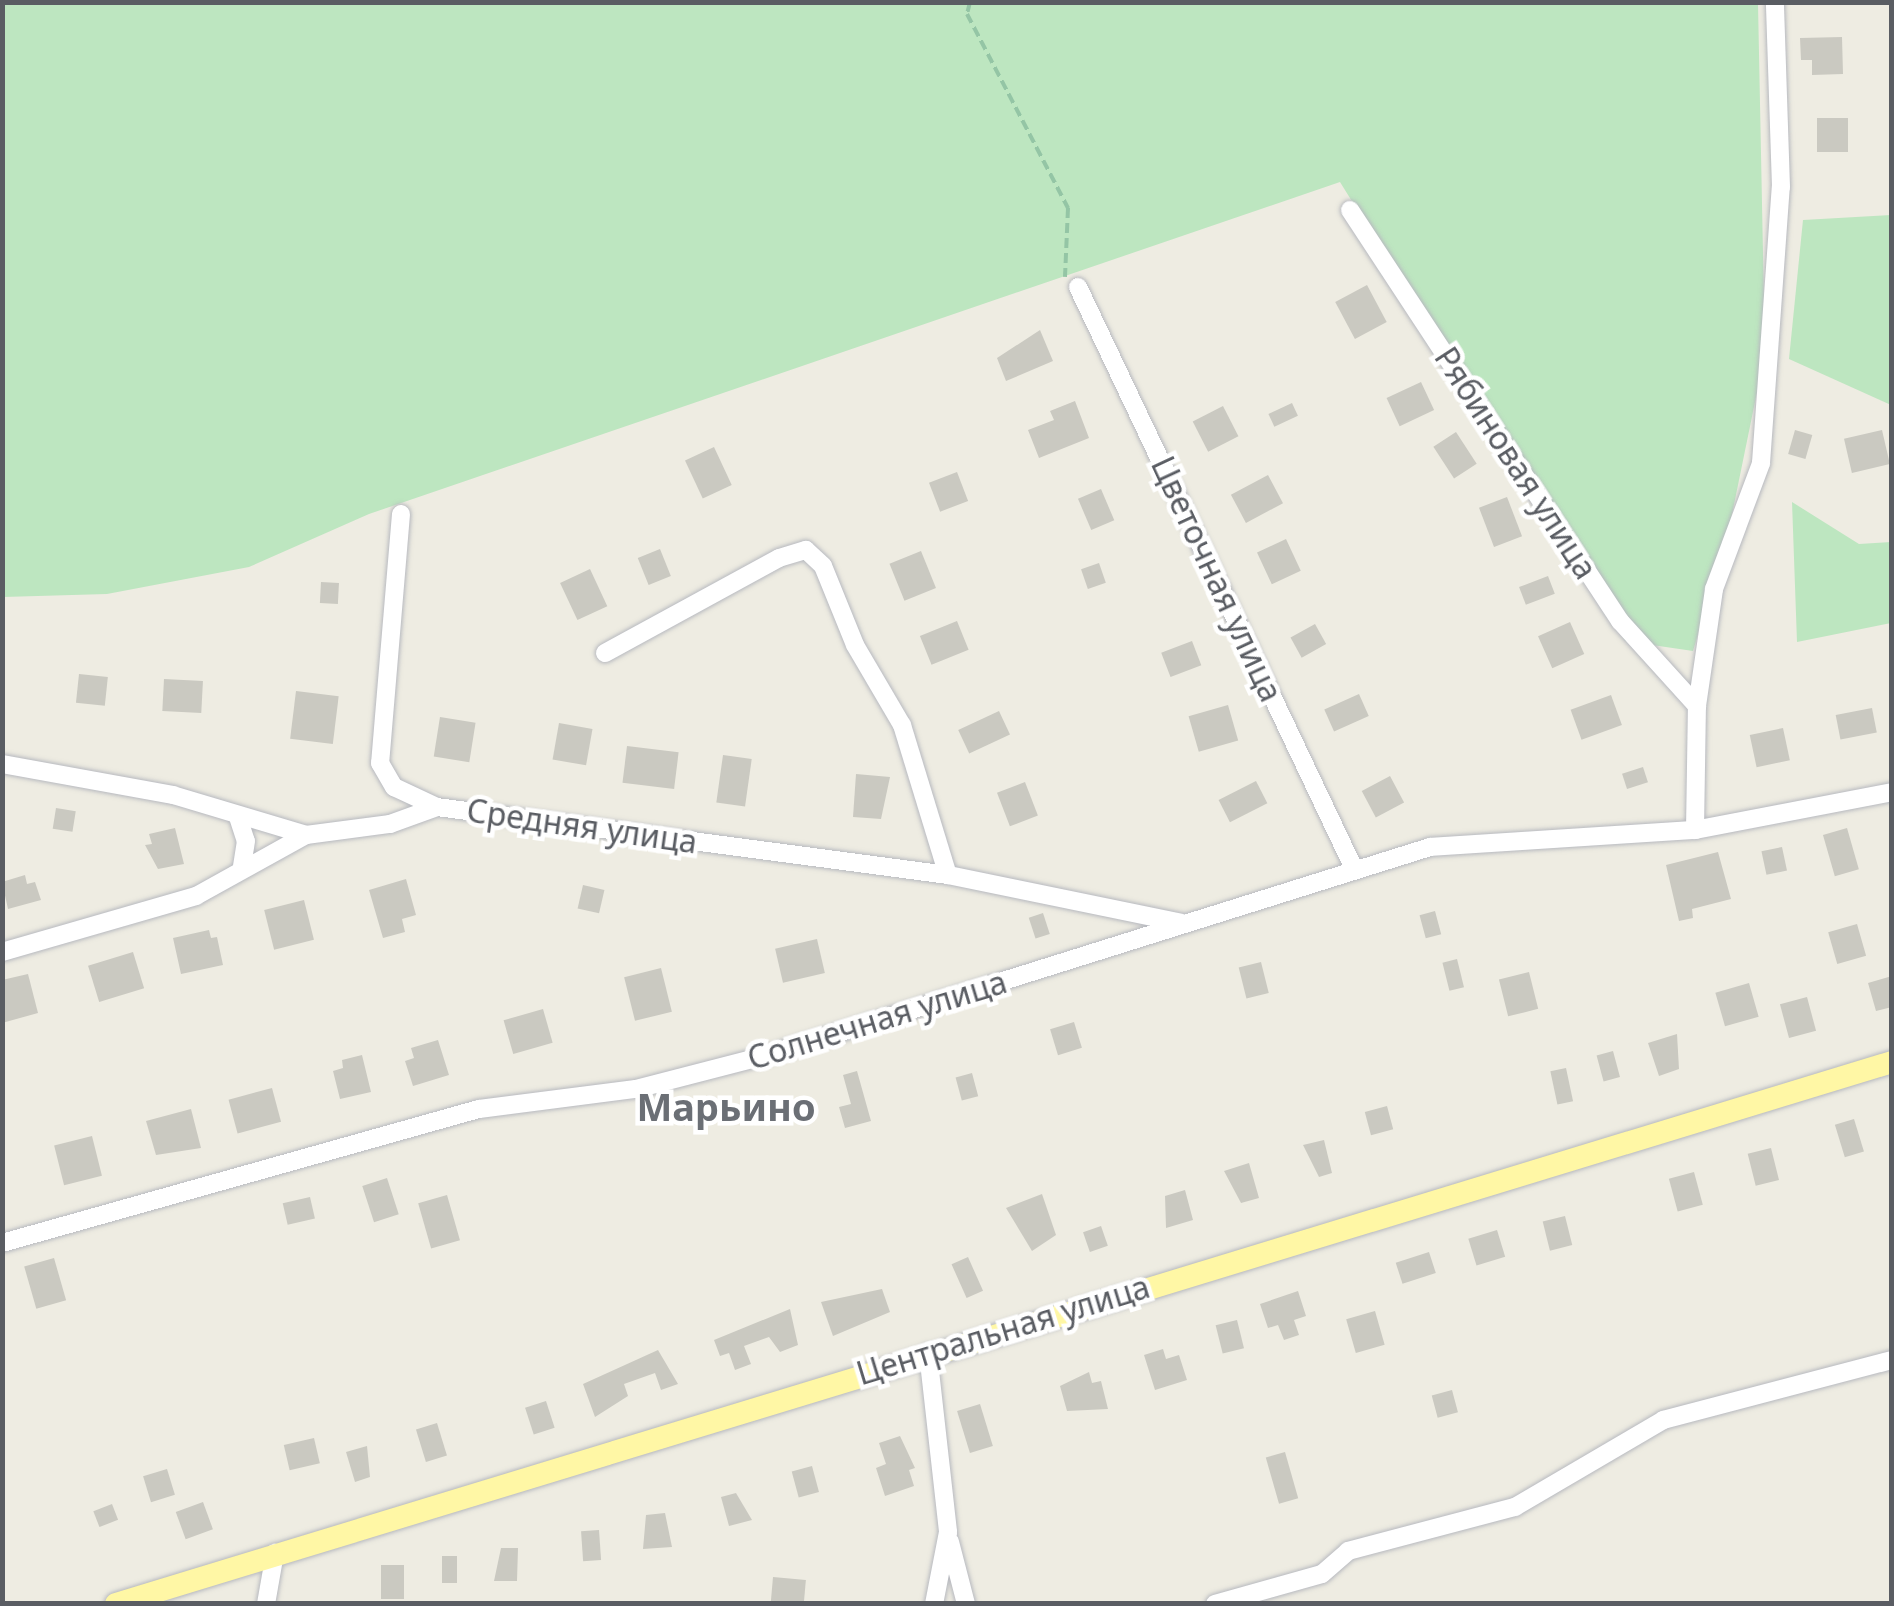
<!DOCTYPE html>
<meta charset="utf-8">
<style>
body{margin:0}
#map{position:relative;width:1894px;height:1606px;overflow:hidden;background:#eeece2;font-family:"Noto Sans",sans-serif}
div>[style]{position:absolute}
[style*='--x']{left:calc(var(--x)*1px);top:calc(var(--y)*1px);width:calc(var(--w)*1px);rotate:calc(var(--a)*1deg)}
.green>*{inset:0;background:#bde6c0}
.building>*{inset:0;background:#cac9c1;transform-origin:0 0}
.path>*{height:4px;margin-top:-2px;transform-origin:0;background:repeating-linear-gradient(90deg,#94c5a5 0 10px,transparent 0 15px)}
.roads{filter:drop-shadow(0 0 2px #b7b9bf) drop-shadow(0 0 2px #b7b9bf)}
.minor>*{height:18px;margin:-9px;padding:0 9px;transform-origin:9px;border-radius:9px;background:#fff}
.major>*{height:22px;margin:-11px;padding:0 11px;transform-origin:11px;border-radius:11px;background:#fff7a5}
span{translate:-50% -50%;white-space:nowrap;text-align:center;line-height:1.15;-webkit-text-stroke:9px #fff;paint-order:stroke}
.street-label{font-size:32px;color:#5a5d63}
.quarter-label{font-size:38px;color:#6b6f75;font-weight:700}
.frame{position:absolute;inset:0;border:5px solid #5a5d63;pointer-events:none}
</style>
<div id="map">
<div class="green">
<i style="clip-path:polygon(2px 3px,1758px 3px,1765px 353px,1729px 529px,1693px 651px,1625px 641px,1340px 182px,369px 514px,249px 567px,107px 594px,3px 597px)"></i>
<i style="clip-path:polygon(1891px 215px,1892px 215px,1891px 405px,1789px 359px,1803px 220px)"></i>
<i style="clip-path:polygon(1792px 502px,1859px 544px,1891px 542px,1891px 623px,1797px 642px)"></i>
</div>
<div class="building">
<i style="clip-path:polygon(1842px 37px,1843px 74px,1812px 75px,1812px 60px,1801px 60px,1800px 38px)"></i>
<i style="left:1817px;top:118px;width:31px;height:34px"></i>
<i style="left:1367px;top:285px;width:42px;height:36px;rotate:62deg"></i>
<i style="clip-path:polygon(1040px 330px,1053px 361px,1006px 381px,997px 358px)"></i>
<i style="left:1421px;top:382px;width:31px;height:38px;rotate:65deg"></i>
<i style="clip-path:polygon(1075px 401px,1089px 438px,1039px 458px,1028px 430px,1054px 420px,1050px 411px)"></i>
<i style="left:1292px;top:403px;width:14px;height:26px;rotate:65deg"></i>
<i style="left:1223px;top:406px;width:34px;height:34px;rotate:63deg"></i>
<i style="left:1795px;top:430px;width:18px;height:25px;rotate:16deg"></i>
<i style="left:1882px;top:430px;width:35px;height:39px;rotate:77deg"></i>
<i style="left:1456px;top:432px;width:38px;height:27px;rotate:57deg"></i>
<i style="left:714px;top:447px;width:42px;height:32px;rotate:65deg"></i>
<i style="left:957px;top:472px;width:31px;height:30px;rotate:69deg"></i>
<i style="left:1268px;top:475px;width:32px;height:42px;rotate:62deg"></i>
<i style="left:1101px;top:489px;width:34px;height:25px;rotate:67deg"></i>
<i style="left:1507px;top:497px;width:42px;height:30px;rotate:69deg"></i>
<i style="left:1286px;top:539px;width:35px;height:32px;rotate:65deg"></i>
<i style="left:660px;top:549px;width:29px;height:24px;rotate:68deg"></i>
<i style="left:921px;top:551px;width:40px;height:34px;rotate:68deg"></i>
<i style="left:1099px;top:563px;width:21px;height:19px;rotate:71deg"></i>
<i style="left:590px;top:569px;width:41px;height:33px;rotate:65deg"></i>
<i style="left:1548px;top:576px;width:19px;height:31px;rotate:69deg"></i>
<i style="left:321px;top:582px;width:18px;height:21px;rotate:3deg"></i>
<i style="left:957px;top:621px;width:31px;height:40px;rotate:68deg"></i>
<i style="left:1570px;top:622px;width:35px;height:35px;rotate:66deg"></i>
<i style="left:1315px;top:624px;width:23px;height:28px;rotate:61deg"></i>
<i style="left:1192px;top:641px;width:26px;height:33px;rotate:69deg"></i>
<i style="left:79px;top:674px;width:29px;height:29px;rotate:6deg"></i>
<i style="left:164px;top:679px;width:39px;height:32px;rotate:3deg"></i>
<i style="left:296px;top:691px;width:43px;height:48px;rotate:7deg"></i>
<i style="left:1359px;top:694px;width:24px;height:38px;rotate:66deg"></i>
<i style="left:1611px;top:695px;width:32px;height:43px;rotate:70deg"></i>
<i style="left:1228px;top:705px;width:37px;height:41px;rotate:74deg"></i>
<i style="left:1872px;top:708px;width:25px;height:37px;rotate:79deg"></i>
<i style="left:999px;top:711px;width:26px;height:45px;rotate:65deg"></i>
<i style="left:440px;top:717px;width:36px;height:40px;rotate:9deg"></i>
<i style="left:559px;top:723px;width:34px;height:37px;rotate:10deg"></i>
<i style="left:1783px;top:728px;width:33px;height:34px;rotate:78deg"></i>
<i style="left:627px;top:746px;width:52px;height:37px;rotate:7deg"></i>
<i style="left:723px;top:755px;width:29px;height:48px;rotate:8deg"></i>
<i style="left:1643px;top:767px;width:16px;height:22px;rotate:72deg"></i>
<i style="clip-path:polygon(856px 774px,890px 777px,881px 819px,853px 817px)"></i>
<i style="left:1390px;top:776px;width:30px;height:32px;rotate:62deg"></i>
<i style="left:1256px;top:781px;width:25px;height:42px;rotate:63deg"></i>
<i style="left:1025px;top:782px;width:36px;height:30px;rotate:69deg"></i>
<i style="left:56px;top:808px;width:20px;height:21px;rotate:9deg"></i>
<i style="clip-path:polygon(175px 828px,184px 864px,158px 869px,145px 845px,152px 844px,149px 834px)"></i>
<i style="left:1847px;top:828px;width:43px;height:25px;rotate:74deg"></i>
<i style="left:1782px;top:847px;width:24px;height:21px;rotate:78deg"></i>
<i style="clip-path:polygon(1718px 852px,1731px 899px,1692px 909px,1693px 918px,1679px 921px,1666px 865px)"></i>
<i style="clip-path:polygon(25px 875px,27px 884px,35px 882px,41px 900px,8px 909px,2px 882px)"></i>
<i style="clip-path:polygon(406px 879px,416px 915px,402px 919px,405px 932px,383px 938px,369px 890px)"></i>
<i style="left:583px;top:885px;width:22px;height:24px;rotate:13deg"></i>
<i style="left:304px;top:900px;width:41px;height:41px;rotate:76deg"></i>
<i style="left:1435px;top:911px;width:24px;height:16px;rotate:75deg"></i>
<i style="left:1043px;top:913px;width:22px;height:15px;rotate:72deg"></i>
<i style="left:1857px;top:924px;width:33px;height:30px;rotate:74deg"></i>
<i style="clip-path:polygon(209px 930px,211px 938px,217px 937px,223px 965px,181px 974px,173px 938px)"></i>
<i style="left:817px;top:939px;width:35px;height:43px;rotate:77deg"></i>
<i style="left:133px;top:952px;width:38px;height:47px;rotate:73deg"></i>
<i style="left:1457px;top:959px;width:29px;height:15px;rotate:76deg"></i>
<i style="left:1261px;top:962px;width:32px;height:23px;rotate:76deg"></i>
<i style="left:661px;top:968px;width:45px;height:38px;rotate:76deg"></i>
<i style="left:1529px;top:972px;width:38px;height:31px;rotate:76deg"></i>
<i style="clip-path:polygon(28px 974px,38px 1013px,2px 1023px,2px 980px)"></i>
<i style="clip-path:polygon(1892px 976px,1892px 1007px,1876px 1011px,1868px 983px)"></i>
<i style="left:1749px;top:983px;width:35px;height:35px;rotate:74deg"></i>
<i style="left:1807px;top:997px;width:35px;height:28px;rotate:75deg"></i>
<i style="left:543px;top:1009px;width:35px;height:41px;rotate:74deg"></i>
<i style="left:1074px;top:1022px;width:27px;height:25px;rotate:73deg"></i>
<i style="clip-path:polygon(1677px 1034px,1679px 1069px,1659px 1076px,1648px 1043px)"></i>
<i style="clip-path:polygon(438px 1040px,449px 1075px,413px 1086px,405px 1061px,414px 1058px,411px 1048px)"></i>
<i style="left:1613px;top:1051px;width:27px;height:17px;rotate:75deg"></i>
<i style="clip-path:polygon(362px 1055px,371px 1092px,340px 1099px,333px 1071px,343px 1068px,342px 1060px)"></i>
<i style="left:1566px;top:1068px;width:34px;height:16px;rotate:78deg"></i>
<i style="clip-path:polygon(857px 1071px,871px 1121px,845px 1128px,839px 1107px,851px 1104px,843px 1075px)"></i>
<i style="left:972px;top:1073px;width:24px;height:17px;rotate:75deg"></i>
<i style="left:272px;top:1088px;width:35px;height:45px;rotate:75deg"></i>
<i style="left:1387px;top:1106px;width:24px;height:23px;rotate:75deg"></i>
<i style="clip-path:polygon(191px 1109px,201px 1148px,156px 1155px,146px 1121px)"></i>
<i style="left:1854px;top:1119px;width:34px;height:20px;rotate:73deg"></i>
<i style="left:92px;top:1136px;width:41px;height:39px;rotate:76deg"></i>
<i style="clip-path:polygon(1324px 1140px,1332px 1173px,1319px 1177px,1303px 1145px)"></i>
<i style="left:1771px;top:1148px;width:33px;height:24px;rotate:76deg"></i>
<i style="clip-path:polygon(1249px 1163px,1259px 1198px,1241px 1203px,1224px 1171px)"></i>
<i style="left:1694px;top:1172px;width:34px;height:26px;rotate:75deg"></i>
<i style="left:387px;top:1178px;width:38px;height:26px;rotate:72deg"></i>
<i style="clip-path:polygon(1185px 1190px,1193px 1220px,1166px 1228px,1165px 1196px)"></i>
<i style="clip-path:polygon(1042px 1194px,1056px 1235px,1032px 1251px,1006px 1208px)"></i>
<i style="left:447px;top:1195px;width:47px;height:30px;rotate:74deg"></i>
<i style="left:310px;top:1197px;width:22px;height:28px;rotate:77deg"></i>
<i style="left:1565px;top:1216px;width:30px;height:23px;rotate:76deg"></i>
<i style="left:1101px;top:1226px;width:21px;height:19px;rotate:71deg"></i>
<i style="left:1497px;top:1230px;width:28px;height:30px;rotate:73deg"></i>
<i style="left:1429px;top:1252px;width:22px;height:35px;rotate:72deg"></i>
<i style="left:968px;top:1257px;width:37px;height:18px;rotate:66deg"></i>
<i style="left:54px;top:1258px;width:44px;height:31px;rotate:74deg"></i>
<i style="clip-path:polygon(882px 1289px,890px 1312px,833px 1336px,821px 1302px)"></i>
<i style="clip-path:polygon(1298px 1291px,1306px 1316px,1294px 1320px,1299px 1335px,1284px 1340px,1278px 1325px,1268px 1328px,1260px 1304px)"></i>
<i style="clip-path:polygon(790px 1309px,798px 1345px,780px 1352px,769px 1337px,744px 1346px,751px 1364px,735px 1370px,729px 1353px,720px 1356px,714px 1340px)"></i>
<i style="left:1375px;top:1311px;width:35px;height:30px;rotate:74deg"></i>
<i style="left:1237px;top:1320px;width:29px;height:22px;rotate:76deg"></i>
<i style="clip-path:polygon(1163px 1349px,1166px 1359px,1179px 1355px,1187px 1380px,1155px 1390px,1144px 1355px)"></i>
<i style="clip-path:polygon(658px 1350px,678px 1384px,661px 1390px,655px 1373px,624px 1384px,628px 1396px,595px 1417px,583px 1384px)"></i>
<i style="clip-path:polygon(1089px 1372px,1092px 1383px,1101px 1381px,1108px 1409px,1067px 1411px,1060px 1386px)"></i>
<i style="left:1452px;top:1390px;width:23px;height:21px;rotate:75deg"></i>
<i style="left:546px;top:1401px;width:28px;height:22px;rotate:72deg"></i>
<i style="left:980px;top:1404px;width:44px;height:24px;rotate:73deg"></i>
<i style="left:437px;top:1423px;width:34px;height:22px;rotate:73deg"></i>
<i style="clip-path:polygon(900px 1436px,915px 1468px,909px 1470px,914px 1486px,885px 1496px,876px 1468px,886px 1464px,879px 1443px)"></i>
<i style="left:314px;top:1438px;width:26px;height:31px;rotate:77deg"></i>
<i style="clip-path:polygon(367px 1446px,370px 1477px,355px 1482px,346px 1452px)"></i>
<i style="left:1285px;top:1452px;width:48px;height:20px;rotate:74deg"></i>
<i style="left:812px;top:1466px;width:27px;height:21px;rotate:75deg"></i>
<i style="left:167px;top:1469px;width:27px;height:25px;rotate:73deg"></i>
<i style="clip-path:polygon(736px 1493px,752px 1520px,729px 1526px,721px 1497px)"></i>
<i style="left:203px;top:1502px;width:29px;height:29px;rotate:70deg"></i>
<i style="left:112px;top:1504px;width:17px;height:20px;rotate:69deg"></i>
<i style="clip-path:polygon(665px 1513px,672px 1547px,643px 1549px,646px 1515px)"></i>
<i style="left:599px;top:1530px;width:30px;height:18px;rotate:86deg"></i>
<i style="clip-path:polygon(501px 1548px,518px 1548px,517px 1581px,494px 1581px)"></i>
<i style="left:442px;top:1556px;width:15px;height:27px"></i>
<i style="left:381px;top:1565px;width:23px;height:34px"></i>
<i style="left:773px;top:1577px;width:33px;height:27px;rotate:5deg"></i>
</div>
<div class="path">
<i style="--x:970;--y:2;--w:12;--a:104"></i>
<i style="--x:967;--y:14;--w:219;--a:62.5"></i>
<i style="--x:1068;--y:208;--w:69;--a:92.5"></i>
</div>
<div class="roads">
<div class="minor">
<i style="--x:1350;--y:210;--w:492;--a:56.7"></i>
<i style="--x:1620;--y:621;--w:115;--a:47.8"></i>
<i style="--x:1078;--y:287;--w:646;--a:64.62"></i>
<i style="--x:401;--y:514;--w:250;--a:94.8"></i>
<i style="--x:380;--y:763;--w:28;--a:60"></i>
<i style="--x:394;--y:787;--w:47;--a:24.9"></i>
<i style="--x:605;--y:653;--w:198;--a:-28.6"></i>
<i style="--x:779;--y:558;--w:28;--a:-17"></i>
<i style="--x:806;--y:550;--w:23;--a:43"></i>
<i style="--x:823;--y:566;--w:85;--a:67.9"></i>
<i style="--x:855;--y:645;--w:93;--a:59.6"></i>
<i style="--x:902;--y:725;--w:157;--a:73"></i>
<i style="--x:2;--y:764;--w:174;--a:10.3"></i>
<i style="--x:173;--y:795;--w:139;--a:16.7"></i>
<i style="--x:238;--y:817;--w:25;--a:72"></i>
<i style="--x:246;--y:841;--w:26;--a:99"></i>
<i style="--x:1695;--y:830;--w:124;--a:-89.1"></i>
<i style="--x:1697;--y:706;--w:118;--a:-81.7"></i>
<i style="--x:1714;--y:589;--w:134;--a:-69.5"></i>
<i style="--x:1761;--y:463;--w:277;--a:-85.9"></i>
<i style="--x:1781;--y:187;--w:185;--a:-91.9"></i>
<i style="--x:2;--y:952;--w:202;--a:-16.1"></i>
<i style="--x:196;--y:896;--w:126;--a:-29"></i>
<i style="--x:306;--y:835;--w:85;--a:-7.5"></i>
<i style="--x:390;--y:824;--w:50;--a:-19.9"></i>
<i style="--x:437;--y:807;--w:516;--a:7.58"></i>
<i style="--x:948;--y:875;--w:238;--a:11.6"></i>
<i style="--x:2;--y:1243;--w:495;--a:-15.7"></i>
<i style="--x:479;--y:1109;--w:158;--a:-7.3"></i>
<i style="--x:636;--y:1089;--w:132;--a:-14.5"></i>
<i style="--x:764;--y:1056;--w:698;--a:-17.42"></i>
<i style="--x:1430;--y:847;--w:266;--a:-3.7"></i>
<i style="--x:1695;--y:830;--w:201;--a:-10.9"></i>
<i style="--x:928;--y:1353;--w:180;--a:83.6"></i>
<i style="--x:948;--y:1532;--w:73;--a:101"></i>
<i style="--x:950;--y:1542;--w:64;--a:75.5"></i>
<i style="--x:266;--y:1604;--w:52;--a:-80"></i>
<i style="--x:1215;--y:1604;--w:111;--a:-15.7"></i>
<i style="--x:1322;--y:1574;--w:35;--a:-41"></i>
<i style="--x:1348;--y:1551;--w:173;--a:-14.8"></i>
<i style="--x:1515;--y:1507;--w:172;--a:-30.4"></i>
<i style="--x:1663;--y:1420;--w:237;--a:-14.7"></i>
</div>
<div class="major">
<i style="--x:116;--y:1604;--w:1857;--a:-16.97"></i>
</div>
</div>
<div class="street-label">
<span style="left:1516px;top:463px;rotate:57deg">Рябиновая улица</span>
<span style="left:1217px;top:579px;rotate:65deg">Цветочная улица</span>
<span style="left:582px;top:826px;rotate:8deg">Средняя улица</span>
<span style="left:877px;top:1020px;rotate:-17deg">Солнечная улица</span>
<span style="left:1003px;top:1330px;rotate:-17deg">Центральная улица</span>
</div>
<div class="quarter-label">
<span style="left:726px;top:1107px">Марьино</span>
</div>
<div class="frame"></div>
</div>
